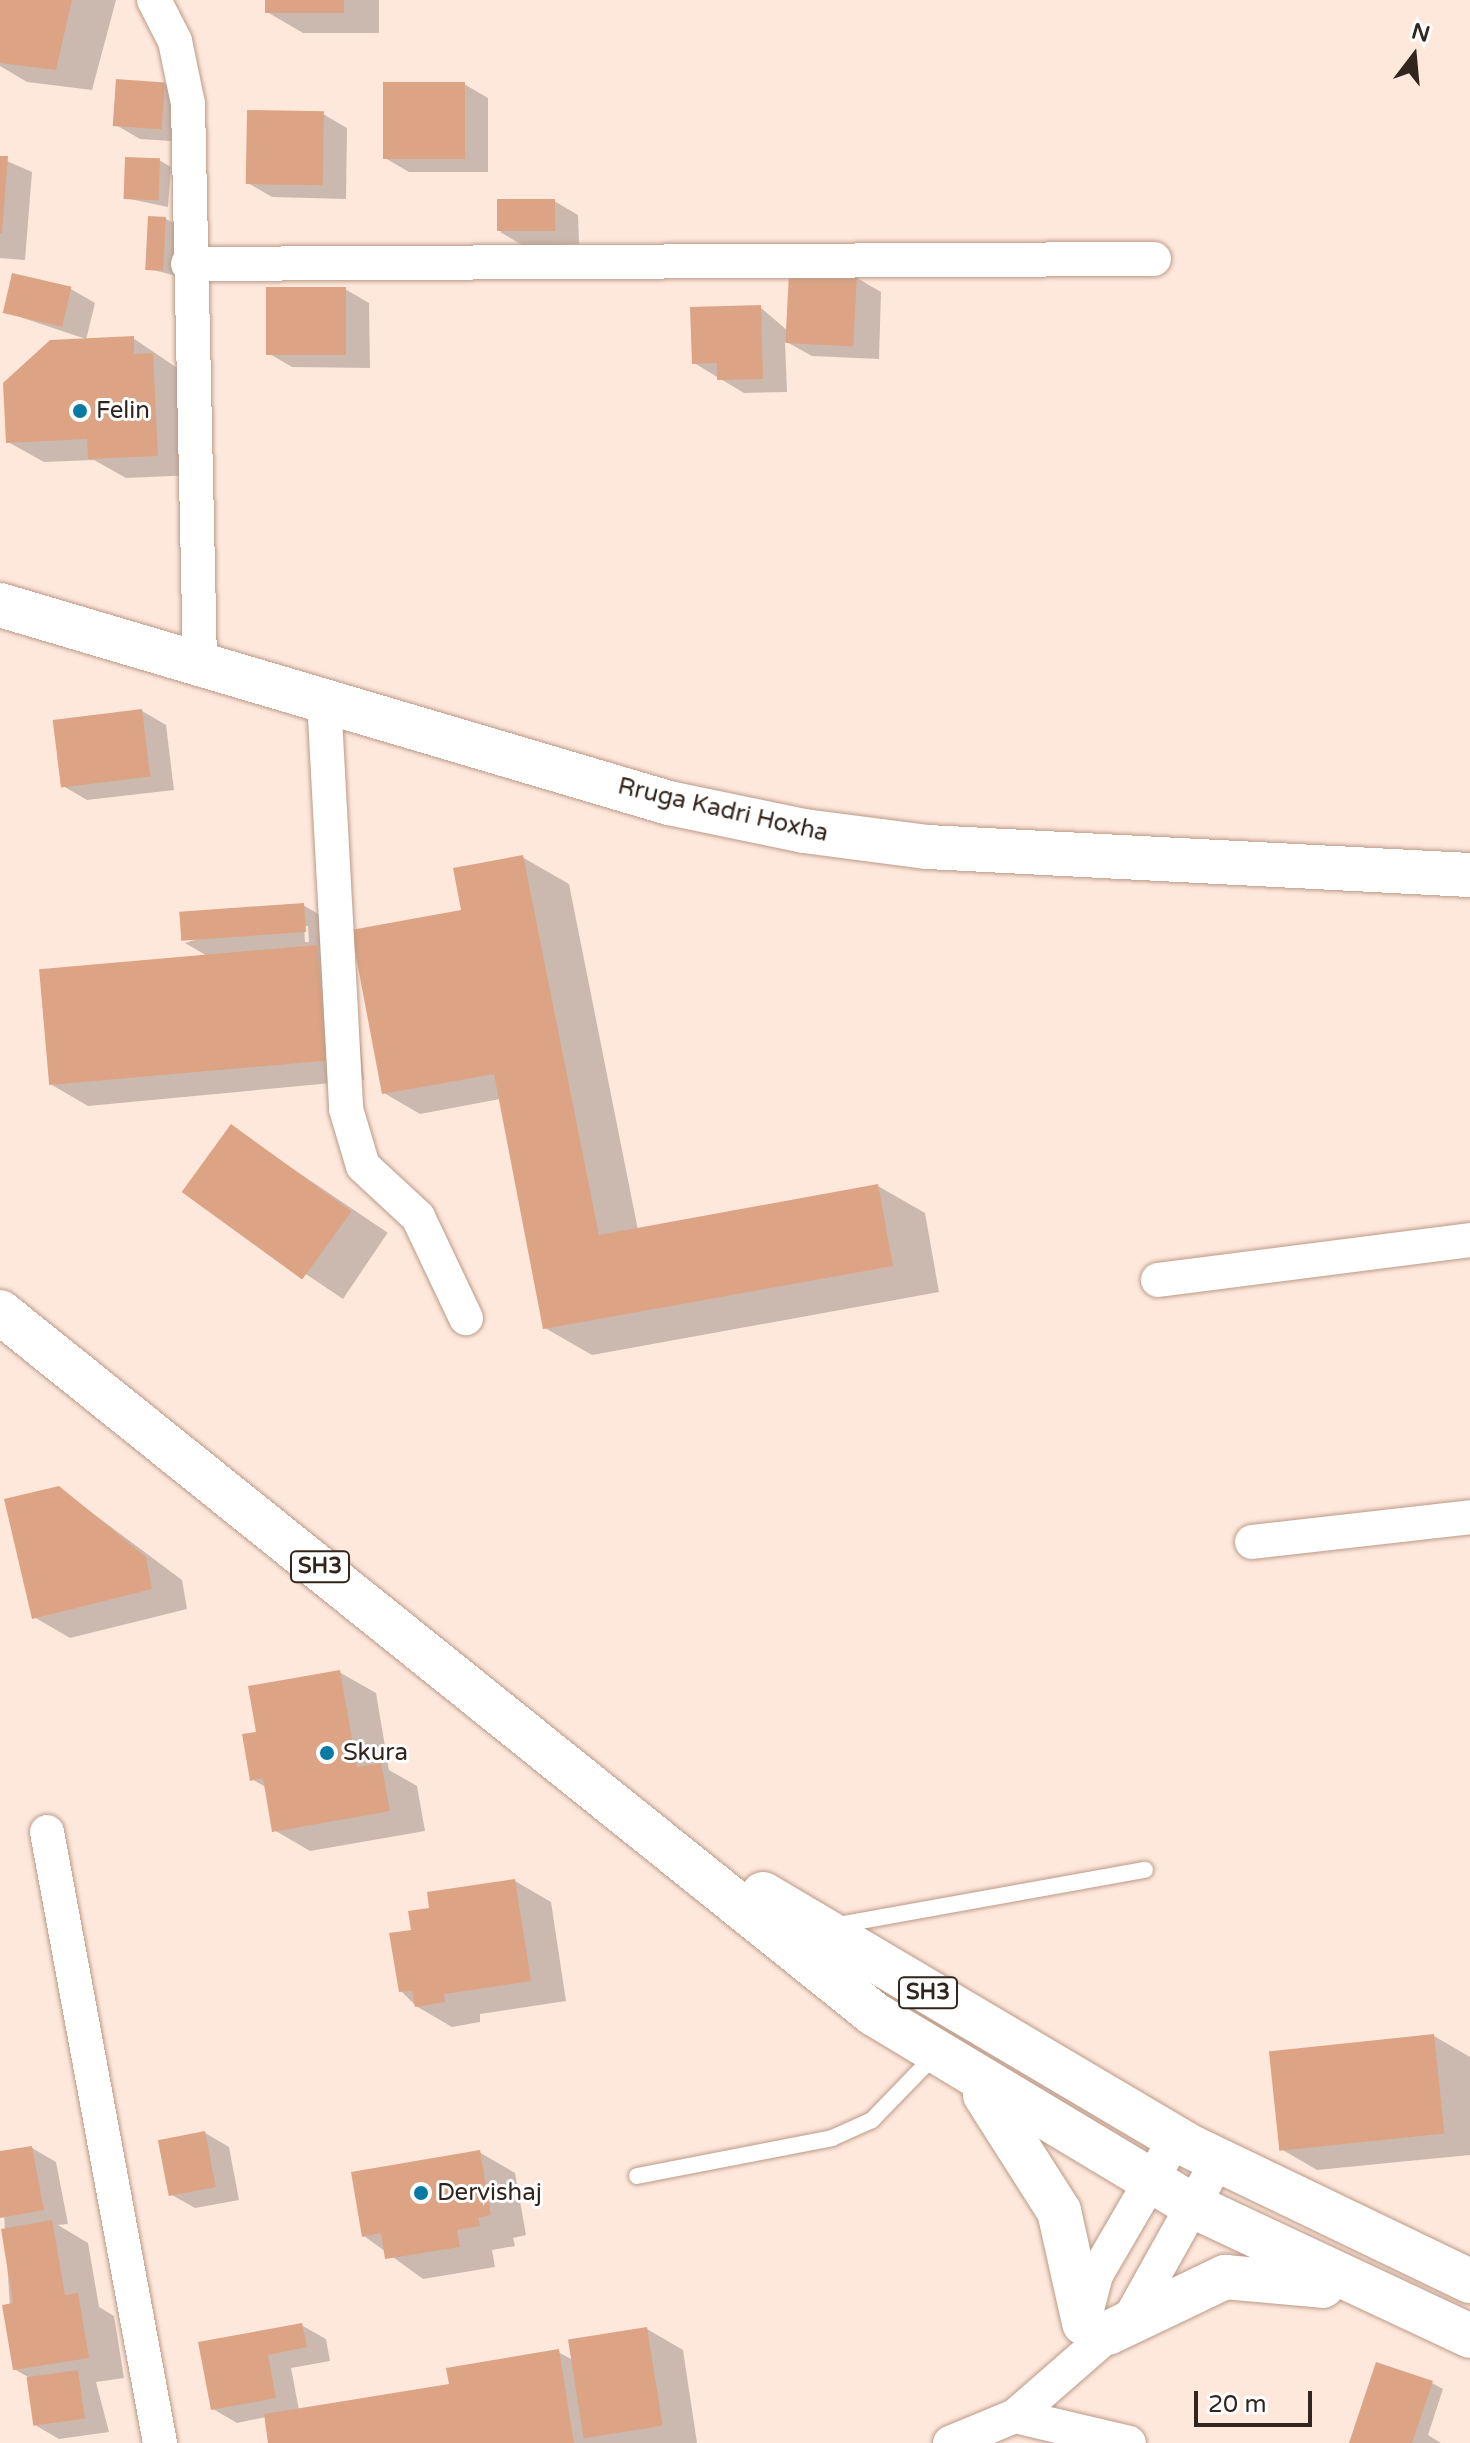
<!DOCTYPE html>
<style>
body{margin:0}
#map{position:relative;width:1470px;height:2443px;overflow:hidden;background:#fee8dc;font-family:"Varela Round",sans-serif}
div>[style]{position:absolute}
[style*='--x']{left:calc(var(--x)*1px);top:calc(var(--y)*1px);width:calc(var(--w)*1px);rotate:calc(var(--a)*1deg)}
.shadow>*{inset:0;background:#0003;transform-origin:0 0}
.building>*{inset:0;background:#dca484;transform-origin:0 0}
.roads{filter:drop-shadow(0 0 2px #bb9a87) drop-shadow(0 0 2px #bb9a87)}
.lane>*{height:16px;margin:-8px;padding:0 8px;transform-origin:8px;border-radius:8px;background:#fff}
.street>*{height:34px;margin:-17px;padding:0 17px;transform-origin:17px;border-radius:17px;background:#fff}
.secondary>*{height:44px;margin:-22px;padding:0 22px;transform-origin:22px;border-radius:22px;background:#fff}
.primary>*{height:44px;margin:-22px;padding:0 22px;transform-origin:22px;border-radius:22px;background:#fff}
.dots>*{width:22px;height:22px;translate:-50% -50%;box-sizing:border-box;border:4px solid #fff;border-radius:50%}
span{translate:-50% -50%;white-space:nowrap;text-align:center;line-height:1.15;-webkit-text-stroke:6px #fff;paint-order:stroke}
.shield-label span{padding:2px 6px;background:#fff;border:2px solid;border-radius:6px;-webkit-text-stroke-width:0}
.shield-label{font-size:22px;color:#32251d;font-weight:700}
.poi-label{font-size:24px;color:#32251d}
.left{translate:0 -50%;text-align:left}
.street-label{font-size:24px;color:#32251d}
.north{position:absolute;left:1374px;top:16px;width:80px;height:80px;-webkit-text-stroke:6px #fff;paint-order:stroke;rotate:16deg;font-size:22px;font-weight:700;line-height:32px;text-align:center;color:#32251d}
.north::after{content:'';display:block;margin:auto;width:28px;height:36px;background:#32251d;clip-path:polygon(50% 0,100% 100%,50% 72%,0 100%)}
.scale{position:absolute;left:1194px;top:2391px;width:118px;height:36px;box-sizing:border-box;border:4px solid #32251d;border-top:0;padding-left:10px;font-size:24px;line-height:28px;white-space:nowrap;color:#32251d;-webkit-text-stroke:6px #fff;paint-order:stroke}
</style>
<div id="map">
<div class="shadow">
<i style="clip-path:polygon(0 0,116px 0,92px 90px,27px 82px,0 66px)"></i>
<i style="clip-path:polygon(267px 0,379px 0,379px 33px,303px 33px,267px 12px)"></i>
<i style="clip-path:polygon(165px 84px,189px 98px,186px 142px,140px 139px,116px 125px)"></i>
<i style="clip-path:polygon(464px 84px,488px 98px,488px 172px,409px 172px,385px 158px)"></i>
<i style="clip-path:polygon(323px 114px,347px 128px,346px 199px,272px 197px,248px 183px)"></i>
<i style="clip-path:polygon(0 158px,32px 172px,25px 260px,0 258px)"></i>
<i style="clip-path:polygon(159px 160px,171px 167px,168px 207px,125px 198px)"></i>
<i style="clip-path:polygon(554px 201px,578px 215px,579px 244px,524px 246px,500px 232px)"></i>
<i style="clip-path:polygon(166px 219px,177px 225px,177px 276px,149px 269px)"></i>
<i style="clip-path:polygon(13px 276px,71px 289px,95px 303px,86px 340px,133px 338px,189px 376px,194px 475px,126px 478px,94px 460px,44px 462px,8px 442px,86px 339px,5px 312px)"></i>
<i style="clip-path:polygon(857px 278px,881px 292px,879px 359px,812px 356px,785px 341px,787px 392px,744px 393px,694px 363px,760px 307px,788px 331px)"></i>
<i style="clip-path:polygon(345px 289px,369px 303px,370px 368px,292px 367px,268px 353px)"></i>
<i style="clip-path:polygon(142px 711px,166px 725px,174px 790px,87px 800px,63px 786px)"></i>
<i style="clip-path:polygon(522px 857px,569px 884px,638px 1230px,878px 1186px,925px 1213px,939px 1292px,592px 1355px,545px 1328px,500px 1099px,420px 1114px,384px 1093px,461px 912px)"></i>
<i style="clip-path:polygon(evenodd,303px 905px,339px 926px,353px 968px,364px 1080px,88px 1106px,52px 1085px,209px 957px,185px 943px,303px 905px,304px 926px,308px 926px,309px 942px,305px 942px,304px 926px)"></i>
<i style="left:231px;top:1127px;width:189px;height:80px;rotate:34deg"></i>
<i style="clip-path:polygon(59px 1488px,182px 1580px,187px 1609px,70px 1638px,34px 1617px)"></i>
<i style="clip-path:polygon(339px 1672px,376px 1693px,389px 1770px,417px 1786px,425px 1831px,310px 1851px,274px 1830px,267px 1788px,252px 1779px,259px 1734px)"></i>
<i style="clip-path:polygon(515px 1881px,551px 1902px,566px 2001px,480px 2014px,480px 2022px,452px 2027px,416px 2006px,401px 1991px,413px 1932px,431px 1910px)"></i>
<i style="clip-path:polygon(1434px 2036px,1470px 2057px,1470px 2155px,1317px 2170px,1281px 2149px)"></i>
<i style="clip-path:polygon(205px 2133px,229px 2147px,239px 2200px,195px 2208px,170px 2194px)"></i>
<i style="clip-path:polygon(32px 2148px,56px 2162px,68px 2224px,58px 2225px,88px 2243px,99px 2307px,114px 2316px,124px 2378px,96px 2382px,109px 2432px,59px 2439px,35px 2425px,28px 2377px,14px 2369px,0 2153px)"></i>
<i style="clip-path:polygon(479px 2152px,515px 2173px,526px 2235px,513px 2238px,515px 2246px,492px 2250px,495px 2267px,423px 2279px,364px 2236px)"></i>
<i style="clip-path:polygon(301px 2325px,326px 2339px,330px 2361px,291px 2368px,299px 2410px,451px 2386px,558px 2352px,573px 2360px,647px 2329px,683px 2350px,697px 2443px,270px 2443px,266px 2417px,237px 2423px,213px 2409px,200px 2344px)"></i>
<i style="clip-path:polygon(1432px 2383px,1443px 2389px,1428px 2435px,1441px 2443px,1351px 2443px)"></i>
</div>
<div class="building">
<i style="clip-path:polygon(0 0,72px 0,56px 70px,0 63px)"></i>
<i style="left:265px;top:0;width:79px;height:13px"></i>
<i style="left:116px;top:79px;width:49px;height:47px;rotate:4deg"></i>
<i style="left:383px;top:82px;width:82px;height:77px"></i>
<i style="left:247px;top:110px;width:77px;height:74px;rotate:1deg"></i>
<i style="clip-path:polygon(0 156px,8px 156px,2px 233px,0 233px)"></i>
<i style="left:125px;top:157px;width:35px;height:42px;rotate:2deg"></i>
<i style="left:555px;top:199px;width:32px;height:58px;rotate:90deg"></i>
<i style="left:148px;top:216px;width:18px;height:54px;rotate:3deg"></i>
<i style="left:12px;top:273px;width:61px;height:41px;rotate:13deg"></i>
<i style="left:789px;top:273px;width:68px;height:70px;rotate:3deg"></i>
<i style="left:266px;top:287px;width:80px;height:68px"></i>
<i style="clip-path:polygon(761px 305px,763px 379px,717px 380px,717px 363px,692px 364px,690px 307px)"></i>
<i style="clip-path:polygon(134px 336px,134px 354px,153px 353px,158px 456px,88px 459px,87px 439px,6px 443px,3px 383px,50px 340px)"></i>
<i style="left:142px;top:709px;width:68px;height:90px;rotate:83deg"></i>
<i style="clip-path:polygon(523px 855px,599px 1235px,878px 1184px,893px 1266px,543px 1329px,494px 1074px,382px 1094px,351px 930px,461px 910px,453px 868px)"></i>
<i style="left:304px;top:903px;width:29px;height:125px;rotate:86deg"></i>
<i style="left:317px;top:945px;width:116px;height:279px;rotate:85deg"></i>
<i style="left:231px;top:1124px;width:149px;height:84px;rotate:36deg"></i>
<i style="clip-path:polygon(59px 1486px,146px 1557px,152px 1589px,32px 1619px,4px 1499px)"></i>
<i style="clip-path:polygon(340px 1670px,357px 1767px,381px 1763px,390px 1811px,272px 1832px,263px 1778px,250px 1781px,242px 1734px,256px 1732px,248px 1686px)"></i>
<i style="clip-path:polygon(515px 1879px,531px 1981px,444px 1994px,445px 2002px,415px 2007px,412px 1991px,399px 1992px,389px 1933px,411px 1930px,408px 1911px,429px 1908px,427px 1892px)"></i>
<i style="left:1434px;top:2034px;width:100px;height:166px;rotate:84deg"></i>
<i style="left:205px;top:2131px;width:57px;height:48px;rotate:79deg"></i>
<i style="clip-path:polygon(32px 2146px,44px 2210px,0 2218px,0 2151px)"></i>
<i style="clip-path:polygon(480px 2150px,491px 2215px,478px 2218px,480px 2226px,457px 2230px,460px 2247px,385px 2259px,381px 2233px,362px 2237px,351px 2172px)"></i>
<i style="clip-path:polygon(52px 2220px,65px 2295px,78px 2293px,89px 2358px,13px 2370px,2px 2305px,13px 2303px,1px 2229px)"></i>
<i style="clip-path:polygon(302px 2323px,307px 2347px,268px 2355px,276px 2398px,211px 2410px,198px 2342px)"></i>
<i style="left:647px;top:2327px;width:100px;height:80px;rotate:81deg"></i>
<i style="clip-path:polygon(559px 2349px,574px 2443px,268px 2443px,264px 2414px,449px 2384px,446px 2368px)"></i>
<i style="clip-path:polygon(1376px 2362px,1433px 2381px,1412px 2443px,1349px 2443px)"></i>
<i style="left:78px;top:2370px;width:49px;height:52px;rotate:82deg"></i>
</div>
<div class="roads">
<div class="lane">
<i style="--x:833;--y:1926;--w:317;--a:-10.2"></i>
<i style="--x:637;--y:2176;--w:199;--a:-11"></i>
<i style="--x:832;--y:2138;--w:44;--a:-24.2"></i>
<i style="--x:872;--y:2120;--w:91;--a:-45.9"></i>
</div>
<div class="street">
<i style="--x:154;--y:0;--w:46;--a:62.9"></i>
<i style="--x:175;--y:41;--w:64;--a:78.3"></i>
<i style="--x:188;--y:104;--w:558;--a:88.77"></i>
<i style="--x:188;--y:264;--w:966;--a:-0.3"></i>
<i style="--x:324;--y:699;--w:411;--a:86.9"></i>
<i style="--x:346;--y:1109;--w:59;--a:73.4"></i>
<i style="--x:363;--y:1166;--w:75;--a:42.8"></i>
<i style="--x:418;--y:1217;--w:112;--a:64.6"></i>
<i style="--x:1158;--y:1280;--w:315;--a:-7.3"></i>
<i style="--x:1252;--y:1542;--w:219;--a:-6.5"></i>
<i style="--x:47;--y:1832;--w:621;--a:79.52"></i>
<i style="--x:1085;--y:2317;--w:43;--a:-75.3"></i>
<i style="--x:1096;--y:2275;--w:157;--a:-59.8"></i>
<i style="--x:1015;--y:2416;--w:117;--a:13.3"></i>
<i style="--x:950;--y:2443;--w:70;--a:-22.6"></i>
<i style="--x:1015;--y:2416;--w:157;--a:-41.1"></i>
<i style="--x:1133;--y:2313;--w:173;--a:-60.9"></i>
</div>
<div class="secondary">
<i style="--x:0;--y:605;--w:698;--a:16.49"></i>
<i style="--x:669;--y:803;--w:138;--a:11.7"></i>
<i style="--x:804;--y:831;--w:125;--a:7.4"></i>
<i style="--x:928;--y:847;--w:543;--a:2.96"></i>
</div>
<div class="primary">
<i style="--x:0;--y:1312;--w:1121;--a:38.77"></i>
<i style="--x:874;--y:2014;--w:372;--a:31"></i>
<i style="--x:1193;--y:2206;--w:306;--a:25.1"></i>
<i style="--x:763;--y:1894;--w:490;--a:30.6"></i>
<i style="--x:1185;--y:2144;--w:316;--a:25.7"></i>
<i style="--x:985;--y:2095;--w:138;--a:57.5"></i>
<i style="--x:1059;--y:2211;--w:115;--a:77.4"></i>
<i style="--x:1108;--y:2333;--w:130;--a:-25.6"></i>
<i style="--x:1225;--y:2277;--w:98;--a:5.2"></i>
</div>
</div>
<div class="dots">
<i style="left:80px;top:411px;background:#087aa3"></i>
<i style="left:327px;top:1753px;background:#087aa3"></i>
<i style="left:421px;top:2193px;background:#087aa3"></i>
</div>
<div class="shield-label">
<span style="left:320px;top:1567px">SH3</span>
<span style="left:928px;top:1993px">SH3</span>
</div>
<div class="poi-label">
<span class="left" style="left:96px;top:411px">Felin</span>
<span class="left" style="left:343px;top:1753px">Skura</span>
<span class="left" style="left:437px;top:2193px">Dervishaj</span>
</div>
<div class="street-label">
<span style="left:723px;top:810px;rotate:13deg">Rruga Kadri Hoxha</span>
</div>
<div class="north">N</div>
<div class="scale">20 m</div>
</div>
